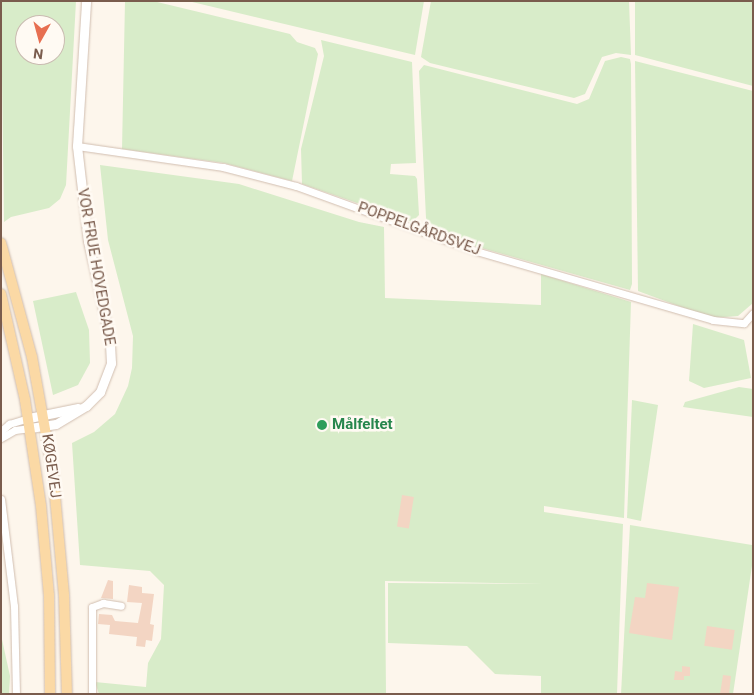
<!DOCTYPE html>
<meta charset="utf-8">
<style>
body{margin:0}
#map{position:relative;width:754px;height:695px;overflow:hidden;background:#fdf6ec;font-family:Roboto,sans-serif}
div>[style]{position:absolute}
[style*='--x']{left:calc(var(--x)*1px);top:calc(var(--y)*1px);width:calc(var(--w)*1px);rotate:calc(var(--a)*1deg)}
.green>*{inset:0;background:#d8ecc9}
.building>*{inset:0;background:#f3d5c3;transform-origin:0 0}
.roads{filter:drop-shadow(0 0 1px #d1beb0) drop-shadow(0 0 1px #d1beb0)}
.street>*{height:7px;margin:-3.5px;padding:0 3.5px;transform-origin:3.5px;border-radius:3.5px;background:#fff}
.secondary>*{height:9px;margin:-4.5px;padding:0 4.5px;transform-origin:4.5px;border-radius:4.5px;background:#fff}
.primary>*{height:10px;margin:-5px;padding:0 5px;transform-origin:5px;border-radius:5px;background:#fbd9a5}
.dots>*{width:14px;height:14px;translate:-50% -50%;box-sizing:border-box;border:2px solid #fffaf3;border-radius:50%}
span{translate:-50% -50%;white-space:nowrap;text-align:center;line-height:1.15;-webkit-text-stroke:5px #fffaf3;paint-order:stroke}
.street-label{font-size:15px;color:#7a5c4d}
.leisure-label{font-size:15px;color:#27864d;font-weight:700}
.left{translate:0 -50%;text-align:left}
.frame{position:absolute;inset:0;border:2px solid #7a5c4d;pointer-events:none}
.north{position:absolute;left:15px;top:15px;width:50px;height:50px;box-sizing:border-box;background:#fffaf3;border:1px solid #cabbb1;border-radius:50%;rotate:187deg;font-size:14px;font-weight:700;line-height:20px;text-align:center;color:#7a5c4d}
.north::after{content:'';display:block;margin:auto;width:18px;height:22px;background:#e76f51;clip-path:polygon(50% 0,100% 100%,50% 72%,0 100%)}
</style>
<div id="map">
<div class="green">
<i style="clip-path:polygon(evenodd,1px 1px,76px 1px,66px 185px,60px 199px,49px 208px,11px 217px,4px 222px,1px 1px,25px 25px,55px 25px,55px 55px,25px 55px,25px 25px)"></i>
<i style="clip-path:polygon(125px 1px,153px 1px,290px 34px,297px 42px,315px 48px,318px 54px,292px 181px,224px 163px,122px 149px)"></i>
<i style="clip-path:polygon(188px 1px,424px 1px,415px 55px)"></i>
<i style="clip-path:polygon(431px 1px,629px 1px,631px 55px,616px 53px,602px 57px,585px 94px,574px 98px,430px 63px,421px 57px)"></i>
<i style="clip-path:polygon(635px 1px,753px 1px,753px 86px,635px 55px)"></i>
<i style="clip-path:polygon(321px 40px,412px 62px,416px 163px,391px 164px,390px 174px,415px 176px,417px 179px,419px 215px,412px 222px,302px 184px,301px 149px,324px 56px)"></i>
<i style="clip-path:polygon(621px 57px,630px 59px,631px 64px,632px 284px,630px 290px,460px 242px,432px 231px,426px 218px,419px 71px,424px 65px,577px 104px,589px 99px,605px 61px)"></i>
<i style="clip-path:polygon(635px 61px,753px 91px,753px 303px,738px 316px,711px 318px,638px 291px)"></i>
<i style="clip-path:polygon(100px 165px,239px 184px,359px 222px,384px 227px,385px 298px,541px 305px,541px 274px,631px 302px,624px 518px,544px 506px,544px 512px,623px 524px,617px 694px,541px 694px,541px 676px,495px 674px,467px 646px,388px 643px,388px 583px,544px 584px,385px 581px,386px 694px,99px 694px,95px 682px,146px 687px,148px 663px,161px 639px,164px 585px,150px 571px,80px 565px,72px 443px,94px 432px,115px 414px,128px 386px,132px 368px,133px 336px,108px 240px)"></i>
<i style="clip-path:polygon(76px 292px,89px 330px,90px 363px,78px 385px,53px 395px,33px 301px)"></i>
<i style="clip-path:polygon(693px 324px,744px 340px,751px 378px,704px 388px,689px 381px)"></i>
<i style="clip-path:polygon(739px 387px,753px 389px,753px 417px,683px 407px,685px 402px)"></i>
<i style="clip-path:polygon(632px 400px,658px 405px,641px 521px,627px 518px)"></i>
<i style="clip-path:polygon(630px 525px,752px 545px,753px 559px,733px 694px,621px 694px)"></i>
<i style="clip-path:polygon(1px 635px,10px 676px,9px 694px,1px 694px)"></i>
</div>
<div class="building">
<i style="left:402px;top:495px;width:12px;height:32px;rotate:9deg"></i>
<i style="clip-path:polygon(108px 580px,113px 581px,113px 599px,101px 598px)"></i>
<i style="clip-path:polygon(647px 583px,679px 587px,672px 640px,629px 633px,635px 597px,645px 598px)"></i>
<i style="clip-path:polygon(129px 585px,142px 587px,142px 593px,154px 594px,150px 624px,154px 625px,152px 641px,146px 640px,145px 647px,136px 646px,137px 637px,109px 634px,110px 625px,98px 624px,99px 614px,112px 615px,115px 621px,138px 623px,142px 603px,127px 602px)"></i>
<i style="left:707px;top:626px;width:28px;height:20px;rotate:8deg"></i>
<i style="clip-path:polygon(682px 666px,690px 667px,690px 676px,684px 676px,684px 680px,674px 680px,675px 671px,682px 672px)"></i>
<i style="clip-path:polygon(723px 675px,731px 676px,729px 694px,720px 694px)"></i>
</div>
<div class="roads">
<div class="street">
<i style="--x:77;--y:146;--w:148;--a:8.2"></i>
<i style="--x:223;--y:167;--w:75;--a:14.6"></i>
<i style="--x:296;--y:186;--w:191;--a:19.9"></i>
<i style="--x:476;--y:251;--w:247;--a:16.2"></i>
<i style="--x:713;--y:320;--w:31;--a:6"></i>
<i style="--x:744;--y:323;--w:13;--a:-48"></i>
<i style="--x:1;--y:431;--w:11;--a:-41"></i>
<i style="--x:9;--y:424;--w:21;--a:-17"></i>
<i style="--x:1;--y:438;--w:16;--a:-30"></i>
<i style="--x:15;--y:430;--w:15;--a:-8"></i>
<i style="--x:1;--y:499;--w:108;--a:83.1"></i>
<i style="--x:14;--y:606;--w:88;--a:88.7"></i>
<i style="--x:92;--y:694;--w:87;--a:-90"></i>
<i style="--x:92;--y:607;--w:12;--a:-20"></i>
<i style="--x:103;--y:603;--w:18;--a:9"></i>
</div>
<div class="secondary">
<i style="--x:29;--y:418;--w:50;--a:-11.5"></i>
<i style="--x:30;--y:428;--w:26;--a:-9"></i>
<i style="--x:56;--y:424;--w:35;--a:-31"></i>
<i style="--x:86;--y:406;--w:20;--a:-45"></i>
<i style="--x:100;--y:392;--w:31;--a:-69"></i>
<i style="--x:111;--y:363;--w:22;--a:-93"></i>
<i style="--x:110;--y:341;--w:102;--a:-102.4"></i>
<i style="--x:88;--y:241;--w:96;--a:-96.6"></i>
<i style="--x:77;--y:146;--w:145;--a:-86.4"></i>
</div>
<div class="primary">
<i style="--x:1;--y:243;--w:118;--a:74.8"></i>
<i style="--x:32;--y:357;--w:119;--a:79.8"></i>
<i style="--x:53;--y:474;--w:121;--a:84.8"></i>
<i style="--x:64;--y:595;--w:99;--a:88.3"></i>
<i style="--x:1;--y:294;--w:109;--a:77.2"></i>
<i style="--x:25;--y:400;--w:107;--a:81.4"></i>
<i style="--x:41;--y:506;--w:89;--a:84.9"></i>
<i style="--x:49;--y:595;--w:99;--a:89.4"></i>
</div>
</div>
<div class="dots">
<i style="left:322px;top:425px;background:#2e9e5b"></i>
</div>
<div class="street-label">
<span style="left:419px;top:229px;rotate:20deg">POPPELGÅRDSVEJ</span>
<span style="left:96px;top:267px;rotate:80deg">VOR FRUE HOVEDGADE</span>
<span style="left:51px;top:466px;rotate:82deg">KØGEVEJ</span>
</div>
<div class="leisure-label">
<span class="left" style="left:332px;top:425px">Målfeltet</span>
</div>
<div class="frame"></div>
<div class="north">N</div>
</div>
